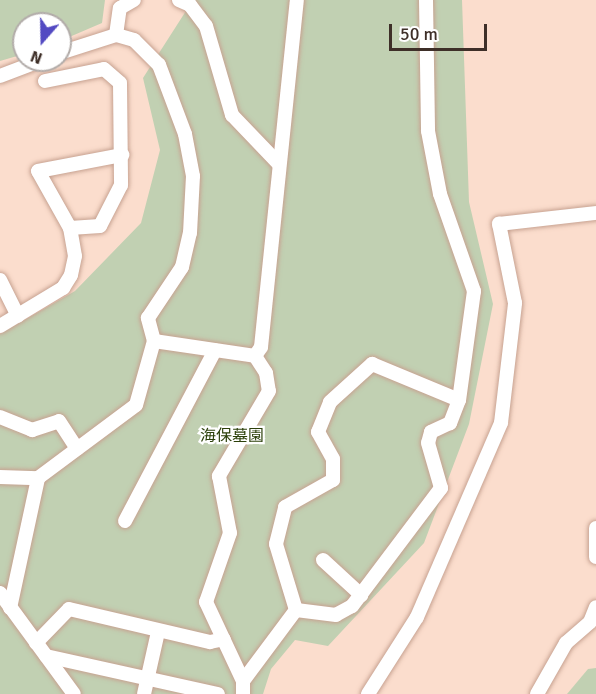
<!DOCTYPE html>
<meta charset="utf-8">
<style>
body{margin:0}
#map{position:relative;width:596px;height:694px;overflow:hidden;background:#fbddcd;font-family:Signika,"Noto Sans JP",sans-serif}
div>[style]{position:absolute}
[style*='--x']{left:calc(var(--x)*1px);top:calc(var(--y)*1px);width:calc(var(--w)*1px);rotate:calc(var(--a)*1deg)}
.green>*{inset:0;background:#c1d0b2}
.roads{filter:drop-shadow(0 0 2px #c7a291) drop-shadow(0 0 2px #c7a291)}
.minor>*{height:14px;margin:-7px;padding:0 7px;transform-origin:7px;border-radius:7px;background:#fff}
span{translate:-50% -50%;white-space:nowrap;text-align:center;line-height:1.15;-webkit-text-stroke:4.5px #fff;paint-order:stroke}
.park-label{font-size:16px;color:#2c400a}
.north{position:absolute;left:12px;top:12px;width:60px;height:60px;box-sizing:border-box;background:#fff;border:2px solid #b2aca9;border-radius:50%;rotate:200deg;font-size:16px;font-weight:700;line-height:24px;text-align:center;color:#3e2f28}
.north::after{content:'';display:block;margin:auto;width:21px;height:27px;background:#534ac2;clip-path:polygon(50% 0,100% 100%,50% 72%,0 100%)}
.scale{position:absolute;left:389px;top:24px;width:98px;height:27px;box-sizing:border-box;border:3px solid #3e2f28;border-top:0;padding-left:8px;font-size:18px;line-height:21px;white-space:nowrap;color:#3e2f28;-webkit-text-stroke:4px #fff;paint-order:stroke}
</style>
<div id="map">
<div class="green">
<i style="clip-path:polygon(0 0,105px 0,102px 23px,60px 41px,60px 24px,24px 24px,24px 54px,0 61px)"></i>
<i style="clip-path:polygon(193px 0,462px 0,469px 202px,493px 304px,469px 424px,424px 543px,328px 646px,295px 640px,271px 669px,263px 694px,0 694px,0 334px,75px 291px,141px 223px,160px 150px,143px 78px)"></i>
<i style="clip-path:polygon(596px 668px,596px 694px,567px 694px,588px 669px)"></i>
</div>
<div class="roads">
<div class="minor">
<i style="--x:179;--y:0;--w:12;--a:24"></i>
<i style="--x:190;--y:5;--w:26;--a:53"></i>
<i style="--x:206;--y:26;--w:93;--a:73.7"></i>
<i style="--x:232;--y:115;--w:68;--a:46.2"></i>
<i style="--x:426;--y:0;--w:131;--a:89.1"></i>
<i style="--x:428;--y:131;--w:64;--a:79.2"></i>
<i style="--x:440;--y:194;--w:103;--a:70.7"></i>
<i style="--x:474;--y:291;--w:110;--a:97.8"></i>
<i style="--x:459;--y:400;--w:25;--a:111"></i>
<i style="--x:450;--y:423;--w:21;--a:155"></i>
<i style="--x:431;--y:432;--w:11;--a:105"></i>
<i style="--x:428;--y:443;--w:47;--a:73.9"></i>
<i style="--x:441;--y:488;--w:148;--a:127"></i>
<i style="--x:352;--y:606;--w:18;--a:151"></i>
<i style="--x:336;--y:615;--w:40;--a:-172.9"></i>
<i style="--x:296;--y:610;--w:69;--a:-106.9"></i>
<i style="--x:276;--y:544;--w:38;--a:-76"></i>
<i style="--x:285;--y:507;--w:55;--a:-29.4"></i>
<i style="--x:333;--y:480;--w:21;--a:-90"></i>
<i style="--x:333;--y:459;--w:31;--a:-119"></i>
<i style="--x:318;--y:432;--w:32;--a:-68"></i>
<i style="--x:330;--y:402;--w:57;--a:-42.1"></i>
<i style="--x:372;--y:364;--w:94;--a:22.5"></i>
<i style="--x:116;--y:35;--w:27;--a:-82"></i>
<i style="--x:120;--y:8;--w:16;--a:-30"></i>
<i style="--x:0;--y:76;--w:45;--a:-20.9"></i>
<i style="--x:45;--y:81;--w:60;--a:-11.5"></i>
<i style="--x:104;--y:69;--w:21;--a:41"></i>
<i style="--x:120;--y:83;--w:102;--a:89.4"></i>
<i style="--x:121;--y:185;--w:46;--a:117.1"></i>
<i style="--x:100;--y:226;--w:30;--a:176"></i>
<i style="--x:0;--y:280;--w:40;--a:63.4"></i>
<i style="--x:0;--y:326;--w:74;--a:-31.1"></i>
<i style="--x:63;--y:288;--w:15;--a:-58"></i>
<i style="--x:71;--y:275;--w:19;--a:-78"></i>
<i style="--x:75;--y:256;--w:28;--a:-100"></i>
<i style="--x:70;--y:228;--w:65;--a:-119.3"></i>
<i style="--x:38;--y:171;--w:86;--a:-10.8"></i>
<i style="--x:154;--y:341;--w:102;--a:8.4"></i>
<i style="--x:255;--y:356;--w:20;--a:57"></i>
<i style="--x:266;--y:373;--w:18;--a:81"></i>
<i style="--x:269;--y:391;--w:99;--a:120.5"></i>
<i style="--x:219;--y:476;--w:58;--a:79.1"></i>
<i style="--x:230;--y:533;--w:73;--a:109.2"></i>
<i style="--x:206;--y:602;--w:87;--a:64.9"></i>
<i style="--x:243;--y:681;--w:13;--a:90"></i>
<i style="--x:255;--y:356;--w:11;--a:-56"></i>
<i style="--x:261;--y:347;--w:349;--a:-84.1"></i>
<i style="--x:0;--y:417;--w:35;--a:22"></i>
<i style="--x:32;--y:430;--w:28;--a:-18"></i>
<i style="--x:59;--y:421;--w:33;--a:57"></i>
<i style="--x:0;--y:477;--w:38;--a:2"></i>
<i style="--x:38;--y:478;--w:122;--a:-36.7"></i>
<i style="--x:136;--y:405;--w:66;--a:-74.3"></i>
<i style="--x:154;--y:341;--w:24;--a:-105"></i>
<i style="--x:148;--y:318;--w:61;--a:-56.3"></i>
<i style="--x:182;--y:267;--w:35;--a:-77"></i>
<i style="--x:190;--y:233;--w:57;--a:-87"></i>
<i style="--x:193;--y:176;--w:43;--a:-100.8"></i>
<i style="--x:185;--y:134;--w:74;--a:-110.6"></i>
<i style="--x:159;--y:65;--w:35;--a:-135"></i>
<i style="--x:134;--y:40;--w:19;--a:-164"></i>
<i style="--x:116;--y:35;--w:59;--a:162.2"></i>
<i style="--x:125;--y:521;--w:193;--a:-62.2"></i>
<i style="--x:596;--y:528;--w:29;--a:90"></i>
<i style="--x:323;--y:560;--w:52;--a:42.6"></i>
<i style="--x:0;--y:593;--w:125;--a:53.8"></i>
<i style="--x:10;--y:608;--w:133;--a:-77.8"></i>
<i style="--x:36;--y:643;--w:47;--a:-45.9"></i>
<i style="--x:69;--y:609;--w:145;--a:13.2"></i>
<i style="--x:210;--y:642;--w:14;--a:-12"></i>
<i style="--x:46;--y:656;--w:176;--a:12.5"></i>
<i style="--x:243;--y:681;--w:89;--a:-53.3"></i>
<i style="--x:144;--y:694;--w:64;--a:-77.3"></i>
<i style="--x:368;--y:694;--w:91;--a:-57.5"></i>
<i style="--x:417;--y:617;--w:211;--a:-66.6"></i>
<i style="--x:501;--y:423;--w:121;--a:-83.3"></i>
<i style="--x:515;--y:303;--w:81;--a:-101.4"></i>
<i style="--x:499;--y:224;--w:98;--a:-6.5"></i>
<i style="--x:537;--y:694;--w:59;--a:-60.4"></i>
<i style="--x:566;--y:643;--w:32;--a:-41"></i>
<i style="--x:590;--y:622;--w:16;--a:-68"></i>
</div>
</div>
<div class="park-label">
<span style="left:232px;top:436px">海保墓園</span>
</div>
<div class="north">N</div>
<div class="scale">50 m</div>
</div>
